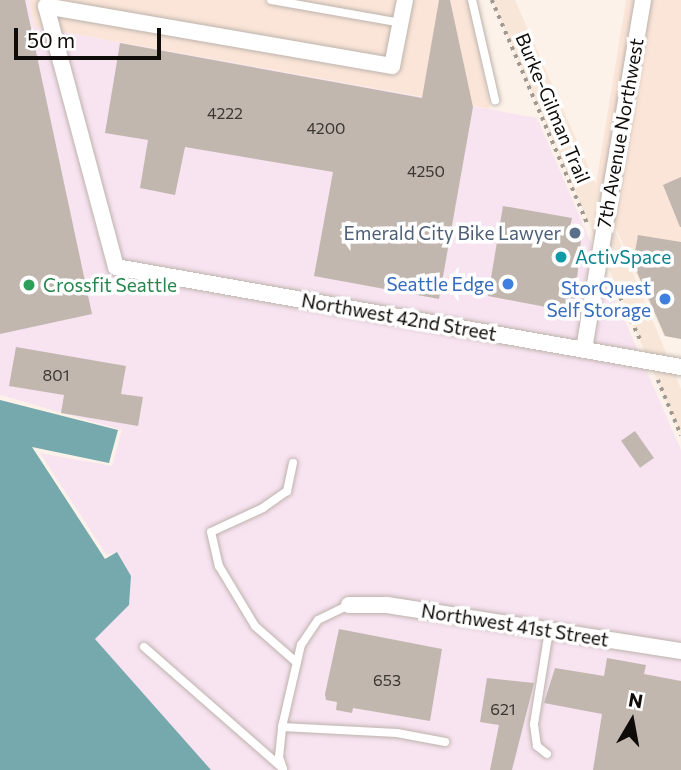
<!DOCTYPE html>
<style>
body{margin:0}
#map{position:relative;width:681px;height:770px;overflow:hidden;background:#fcf2e9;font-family:Commissioner,sans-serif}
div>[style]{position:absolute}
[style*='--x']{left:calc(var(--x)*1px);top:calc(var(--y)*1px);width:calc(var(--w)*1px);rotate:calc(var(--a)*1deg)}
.commercial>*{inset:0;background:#fbe5d8}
.industrial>*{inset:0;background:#f8e3f1}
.built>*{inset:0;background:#f8e7d9}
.water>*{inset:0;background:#76a9ad}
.building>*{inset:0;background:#c1b7af;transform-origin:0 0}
.path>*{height:3.5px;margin-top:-1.75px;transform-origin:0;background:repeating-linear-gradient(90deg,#a09992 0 3.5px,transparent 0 8.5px)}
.roads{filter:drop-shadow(0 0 2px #bdb3ac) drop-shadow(0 0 2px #bdb3ac)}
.lane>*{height:8px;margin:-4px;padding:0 4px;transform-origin:4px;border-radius:4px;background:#fff}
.street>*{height:16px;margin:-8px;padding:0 8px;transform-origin:8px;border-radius:8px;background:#fff}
.dots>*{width:19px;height:19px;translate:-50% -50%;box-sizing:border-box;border:4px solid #fff;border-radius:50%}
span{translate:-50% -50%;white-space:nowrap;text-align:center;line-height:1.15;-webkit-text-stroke:7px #fff;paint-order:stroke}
.number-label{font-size:16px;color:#3b3632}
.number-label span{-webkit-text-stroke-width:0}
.street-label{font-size:19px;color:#0e0b08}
.service-label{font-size:19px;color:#4e5e75}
.right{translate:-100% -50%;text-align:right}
.culture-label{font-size:19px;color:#0d838f}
.left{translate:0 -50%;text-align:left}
.shop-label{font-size:19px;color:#366cbe}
.leisure-label{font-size:19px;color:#27864d}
.north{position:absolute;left:597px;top:686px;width:70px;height:70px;-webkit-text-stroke:5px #fff;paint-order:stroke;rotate:10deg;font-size:19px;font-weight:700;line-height:28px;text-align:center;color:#0e0b08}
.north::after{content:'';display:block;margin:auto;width:24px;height:32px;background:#0e0b08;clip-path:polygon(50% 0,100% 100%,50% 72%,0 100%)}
.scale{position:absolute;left:14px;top:28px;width:147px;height:32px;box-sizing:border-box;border:4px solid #0e0b08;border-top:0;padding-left:9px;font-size:21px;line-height:24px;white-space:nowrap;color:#0e0b08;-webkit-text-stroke:5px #fff;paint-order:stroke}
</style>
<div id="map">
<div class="commercial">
<i style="clip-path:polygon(29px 0,469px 0,490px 109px,35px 27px)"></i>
<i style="clip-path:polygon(626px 0,681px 0,681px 339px,664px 336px,596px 184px)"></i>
</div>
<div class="industrial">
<i style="clip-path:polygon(0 0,29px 0,35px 27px,537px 118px,681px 450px,681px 770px,210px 770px,95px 639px,129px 605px,117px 553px,106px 554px,40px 453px,112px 466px,122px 430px,0 395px)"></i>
</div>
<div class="built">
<i style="clip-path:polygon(492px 0,515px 0,596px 184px,681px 389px,681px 435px)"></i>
</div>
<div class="water">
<i style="clip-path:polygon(0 400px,118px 430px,109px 463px,32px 447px,105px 559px,117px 552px,131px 576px,129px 605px,95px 639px,211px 770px,0 770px)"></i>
</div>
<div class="building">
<i style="clip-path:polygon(0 0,25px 0,92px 314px,0 334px)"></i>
<i style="clip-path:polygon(439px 0,450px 0,473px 107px,439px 299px,314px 276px,333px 172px,185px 147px,175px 195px,140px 188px,148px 140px,105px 133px,120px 43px,422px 98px)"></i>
<i style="clip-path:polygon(681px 177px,681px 227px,680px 227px,663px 185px)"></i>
<i style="clip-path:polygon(503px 206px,572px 218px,570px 227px,582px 229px,575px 299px,569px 298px,567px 311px,488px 296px)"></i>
<i style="clip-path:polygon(638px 235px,681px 242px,681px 339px,665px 336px,633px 263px)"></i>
<i style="clip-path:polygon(16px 347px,126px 366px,121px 394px,143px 397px,138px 426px,61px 413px,64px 395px,9px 386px)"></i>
<i style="left:635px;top:431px;width:33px;height:17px;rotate:55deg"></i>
<i style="clip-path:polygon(339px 629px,442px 649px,430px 721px,353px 708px,352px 713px,336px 710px,337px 702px,326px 700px,325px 694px)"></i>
<i style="clip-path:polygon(607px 658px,646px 665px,644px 674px,681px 681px,681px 770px,593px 770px,602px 714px,544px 703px,555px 668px,604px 676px)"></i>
<i style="clip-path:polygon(487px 678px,534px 683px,512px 770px,490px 770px,499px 725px,480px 722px)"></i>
</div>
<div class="path">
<i style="--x:492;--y:0;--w:242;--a:66.9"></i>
<i style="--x:613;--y:282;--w:65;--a:64.6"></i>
<i style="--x:658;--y:380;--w:60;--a:67.3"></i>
</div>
<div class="roads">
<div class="lane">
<i style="--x:271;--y:0;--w:132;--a:10"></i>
<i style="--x:472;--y:0;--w:103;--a:77"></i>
<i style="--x:293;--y:463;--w:29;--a:102"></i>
<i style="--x:287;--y:491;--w:29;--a:145"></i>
<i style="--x:263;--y:508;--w:57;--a:155.2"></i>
<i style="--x:211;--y:532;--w:35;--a:77"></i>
<i style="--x:219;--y:566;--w:70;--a:59"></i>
<i style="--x:255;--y:626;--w:55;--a:41.3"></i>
<i style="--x:144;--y:647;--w:184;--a:41.2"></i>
<i style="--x:282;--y:727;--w:115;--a:3"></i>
<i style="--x:397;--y:733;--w:49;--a:10.6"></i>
<i style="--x:547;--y:754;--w:13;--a:-141"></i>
<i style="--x:537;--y:746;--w:22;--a:-98"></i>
<i style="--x:534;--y:724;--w:95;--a:-80.9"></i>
<i style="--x:283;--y:769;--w:13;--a:-108"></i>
<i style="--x:279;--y:757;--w:30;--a:-84"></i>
<i style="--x:282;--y:727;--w:84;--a:-77"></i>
<i style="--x:301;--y:645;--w:30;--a:-56"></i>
<i style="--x:318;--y:620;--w:34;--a:-26"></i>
</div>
<div class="street">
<i style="--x:405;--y:0;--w:67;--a:101.1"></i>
<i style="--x:392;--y:66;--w:351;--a:-170.2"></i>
<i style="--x:46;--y:6;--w:270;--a:75"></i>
<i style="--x:116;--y:267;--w:574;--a:10.04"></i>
<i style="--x:584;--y:349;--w:354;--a:-80.4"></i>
<i style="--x:349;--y:605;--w:38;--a:0"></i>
<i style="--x:387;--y:605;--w:298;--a:8.9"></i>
</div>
</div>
<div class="dots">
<i style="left:575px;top:233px;background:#5c6f8a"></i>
<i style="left:561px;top:257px;background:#0f9aa8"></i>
<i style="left:508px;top:284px;background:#3f7fe0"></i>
<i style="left:29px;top:285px;background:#2e9e5b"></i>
<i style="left:665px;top:299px;background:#3f7fe0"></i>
</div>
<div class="number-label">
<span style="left:225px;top:113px">4222</span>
<span style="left:326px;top:128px">4200</span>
<span style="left:426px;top:171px">4250</span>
<span style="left:56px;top:375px">801</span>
<span style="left:387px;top:680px">653</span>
<span style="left:503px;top:709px">621</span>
</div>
<div class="street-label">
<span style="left:553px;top:108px;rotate:67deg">Burke-Gilman Trail</span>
<span style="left:620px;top:133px;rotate:-80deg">7th Avenue Northwest</span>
<span style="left:399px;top:317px;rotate:10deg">Northwest 42nd Street</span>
<span style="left:515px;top:625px;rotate:9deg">Northwest 41st Street</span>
</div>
<div class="service-label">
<span class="right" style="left:561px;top:233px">Emerald City Bike Lawyer</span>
</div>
<div class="culture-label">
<span class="left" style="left:575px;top:257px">ActivSpace</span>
</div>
<div class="shop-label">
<span class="right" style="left:494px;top:284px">Seattle Edge</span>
<span class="right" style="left:651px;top:299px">StorQuest<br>Self Storage</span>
</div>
<div class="leisure-label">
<span class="left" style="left:43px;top:285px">Crossfit Seattle</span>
</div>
<div class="north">N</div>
<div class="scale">50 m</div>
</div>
